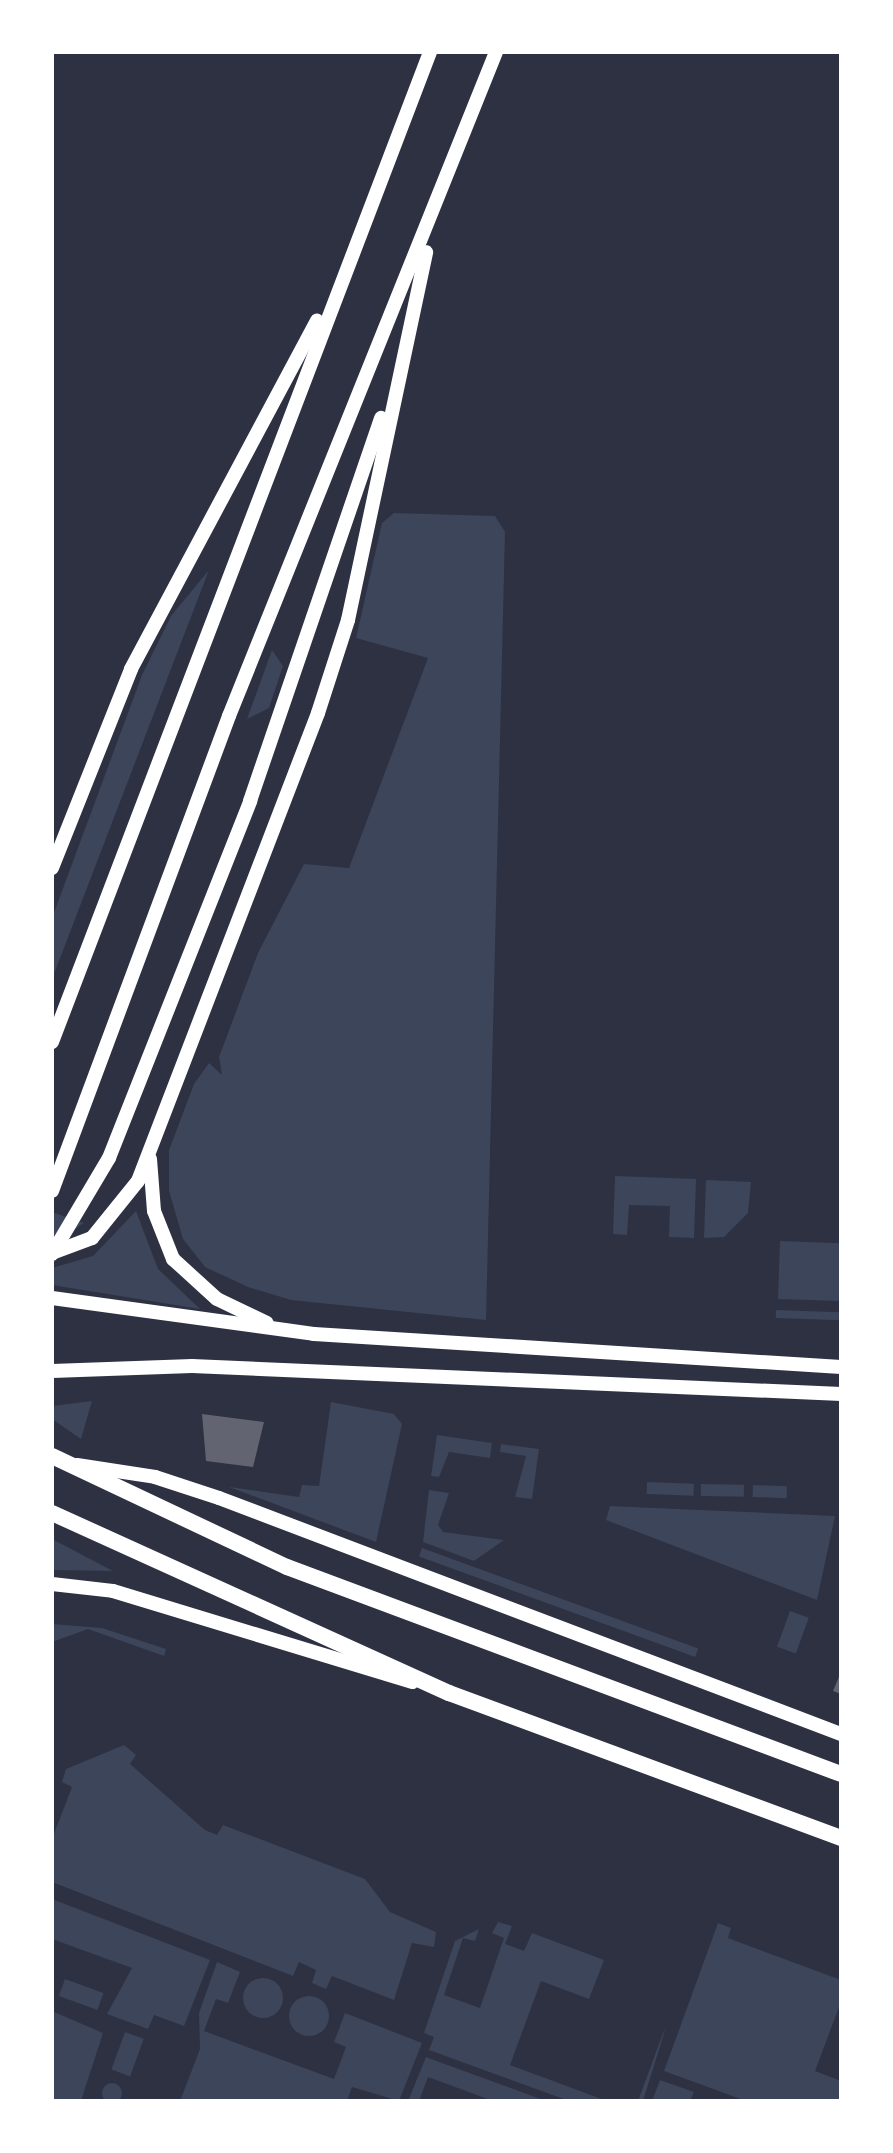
<!DOCTYPE html>
<style>
body{margin:0}
#map{position:relative;width:893px;height:2153px;overflow:hidden;background:#2d3142;font-family:"PT Serif",serif}
div>[style]{position:absolute}
[style*='--x']{left:calc(var(--x)*1px);top:calc(var(--y)*1px);width:calc(var(--w)*1px);rotate:calc(var(--a)*1deg)}
.green>*{inset:0;background:#3c4559;transform-origin:0 0}
.round{border-radius:50%}
.building>*{inset:0;background:#626471}
.secondary>*{height:14px;margin:-7px;padding:0 7px;transform-origin:7px;border-radius:7px;background:#fff}
.primary>*{height:16px;margin:-8px;padding:0 8px;transform-origin:8px;border-radius:8px;background:#fff}
span{translate:-50% -50%;white-space:nowrap;text-align:center;line-height:1.15;-webkit-text-stroke:6px #fff;paint-order:stroke}
.frame{position:absolute;inset:0;border:54px solid #fff;pointer-events:none}
</style>
<div id="map">
<div class="green">
<i style="clip-path:polygon(394px 513px,495px 516px,505px 532px,486px 1320px,291px 1300px,248px 1287px,205px 1267px,183px 1239px,169px 1191px,169px 1150px,194px 1084px,209px 1063px,222px 1075px,219px 1057px,258px 953px,304px 864px,349px 868px,428px 658px,356px 638px,382px 523px)"></i>
<i style="clip-path:polygon(209px 570px,52px 979px,52px 918px,142px 675px,171px 616px)"></i>
<i style="clip-path:polygon(272px 650px,283px 666px,269px 708px,247px 719px)"></i>
<i style="clip-path:polygon(615px 1176px,696px 1179px,694px 1238px,669px 1237px,670px 1206px,629px 1205px,627px 1235px,613px 1234px)"></i>
<i style="clip-path:polygon(706px 1180px,751px 1182px,748px 1213px,724px 1237px,704px 1238px)"></i>
<i style="clip-path:polygon(136px 1211px,158px 1269px,200px 1309px,52px 1285px,52px 1268px,93px 1256px)"></i>
<i style="clip-path:polygon(52px 1212px,84px 1223px,52px 1245px)"></i>
<i style="left:780px;top:1241px;width:61px;height:58px;rotate:2deg"></i>
<i style="left:776px;top:1310px;width:65px;height:8px;rotate:2deg"></i>
<i style="clip-path:polygon(92px 1401px,81px 1439px,52px 1419px,52px 1406px)"></i>
<i style="clip-path:polygon(331px 1402px,394px 1414px,402px 1424px,376px 1542px,229px 1487px,299px 1497px,302px 1485px,319px 1486px)"></i>
<i style="clip-path:polygon(437px 1435px,492px 1443px,490px 1458px,449px 1452px,439px 1477px,431px 1476px)"></i>
<i style="clip-path:polygon(501px 1444px,539px 1449px,532px 1499px,515px 1497px,526px 1456px,500px 1452px)"></i>
<i style="left:647px;top:1482px;width:47px;height:12px;rotate:2deg"></i>
<i style="left:701px;top:1484px;width:43px;height:12px;rotate:1deg"></i>
<i style="left:753px;top:1485px;width:34px;height:12px;rotate:2deg"></i>
<i style="clip-path:polygon(429px 1490px,449px 1493px,438px 1525px,443px 1532px,504px 1540px,474px 1561px,423px 1542px)"></i>
<i style="clip-path:polygon(610px 1506px,835px 1516px,817px 1600px,606px 1520px)"></i>
<i style="clip-path:polygon(52px 1539px,113px 1571px,52px 1570px)"></i>
<i style="left:422px;top:1548px;width:294px;height:9px;rotate:20deg"></i>
<i style="left:790px;top:1611px;width:20px;height:38px;rotate:20deg"></i>
<i style="clip-path:polygon(52px 1624px,102px 1628px,166px 1649px,164px 1656px,88px 1629px,52px 1642px)"></i>
<i style="clip-path:polygon(124px 1745px,136px 1755px,130px 1764px,205px 1830px,217px 1835px,223px 1825px,365px 1879px,390px 1912px,436px 1932px,434px 1947px,412px 1943px,394px 2000px,332px 1976px,326px 1989px,312px 1983px,316px 1970px,299px 1962px,293px 1976px,52px 1882px,52px 1839px,72px 1787px,62px 1782px,66px 1769px)"></i>
<i style="clip-path:polygon(52px 1899px,210px 1960px,184px 2026px,154px 2015px,148px 2029px,107px 2014px,132px 1968px,52px 1939px)"></i>
<i style="clip-path:polygon(498px 1922px,512px 1926px,505px 1944px,524px 1951px,532px 1933px,604px 1960px,589px 1999px,541px 1981px,510px 2065px,607px 2101px,569px 2101px,429px 2050px,434px 2037px,424px 2033px,455px 1941px,479px 1929px,475px 1941px,463px 1938px,444px 1995px,480px 2008px,504px 1938px,492px 1933px)"></i>
<i style="clip-path:polygon(718px 1923px,731px 1928px,728px 1938px,841px 1980px,841px 2002px,815px 2071px,841px 2081px,841px 2101px,746px 2101px,664px 2071px)"></i>
<i style="clip-path:polygon(217px 1962px,240px 1972px,228px 2003px,216px 1999px,204px 2031px,334px 2079px,346px 2047px,334px 2042px,345px 2013px,422px 2043px,399px 2101px,352px 2087px,347px 2101px,180px 2101px,200px 2049px,199px 2013px)"></i>
<i class="round" style="left:243px;top:1978px;width:40px;height:40px"></i>
<i style="left:65px;top:1979px;width:41px;height:18px;rotate:20deg"></i>
<i class="round" style="left:289px;top:1996px;width:40px;height:40px"></i>
<i style="clip-path:polygon(52px 2011px,103px 2033px,81px 2101px,52px 2101px)"></i>
<i style="clip-path:polygon(666px 2027px,643px 2101px,638px 2101px,662px 2036px)"></i>
<i style="left:125px;top:2032px;width:20px;height:40px;rotate:20deg"></i>
<i style="clip-path:polygon(426px 2057px,442px 2063px,546px 2101px,493px 2101px,428px 2077px,419px 2101px,408px 2101px)"></i>
<i style="clip-path:polygon(660px 2080px,694px 2092px,690px 2101px,652px 2101px)"></i>
<i class="round" style="left:102px;top:2083px;width:20px;height:20px"></i>
</div>
<div class="building">
<i style="clip-path:polygon(202px 1414px,264px 1422px,253px 1467px,206px 1461px)"></i>
<i style="clip-path:polygon(841px 1672px,841px 1694px,833px 1691px)"></i>
</div>
<div class="secondary">
<i style="--x:52;--y:868;--w:214;--a:-68.3"></i>
<i style="--x:131;--y:669;--w:395;--a:-61.9"></i>
<i style="--x:52;--y:1042;--w:1060;--a:-69.1"></i>
<i style="--x:150;--y:1159;--w:52;--a:85.6"></i>
<i style="--x:154;--y:1211;--w:52;--a:68.4"></i>
<i style="--x:173;--y:1259;--w:59;--a:42.3"></i>
<i style="--x:217;--y:1299;--w:55;--a:25.6"></i>
<i style="--x:52;--y:1191;--w:507;--a:-69.56"></i>
<i style="--x:229;--y:716;--w:716;--a:-68.09"></i>
<i style="--x:52;--y:1253;--w:43;--a:-20.6"></i>
<i style="--x:92;--y:1238;--w:73;--a:-51.1"></i>
<i style="--x:138;--y:1181;--w:501;--a:-68.96"></i>
<i style="--x:318;--y:713;--w:98;--a:-72.1"></i>
<i style="--x:348;--y:620;--w:376;--a:-78"></i>
<i style="--x:52;--y:1254;--w:112;--a:-59.3"></i>
<i style="--x:109;--y:1158;--w:384;--a:-68.4"></i>
<i style="--x:250;--y:801;--w:405;--a:-71.1"></i>
<i style="--x:52;--y:1298;--w:264;--a:7.8"></i>
<i style="--x:314;--y:1334;--w:528;--a:3.58"></i>
<i style="--x:52;--y:1371;--w:140;--a:-2"></i>
<i style="--x:192;--y:1366;--w:650;--a:2.47"></i>
<i style="--x:77;--y:1465;--w:79;--a:8.7"></i>
<i style="--x:155;--y:1477;--w:67;--a:18.2"></i>
<i style="--x:219;--y:1498;--w:665;--a:20.78"></i>
<i style="--x:52;--y:1584;--w:61;--a:6.5"></i>
<i style="--x:113;--y:1591;--w:313;--a:16.9"></i>
</div>
<div class="primary">
<i style="--x:52;--y:1456;--w:260;--a:25.3"></i>
<i style="--x:287;--y:1567;--w:591;--a:20.49"></i>
<i style="--x:52;--y:1513;--w:436;--a:24.4"></i>
<i style="--x:449;--y:1693;--w:418;--a:20.3"></i>
</div>
<div class="frame"></div>
</div>
